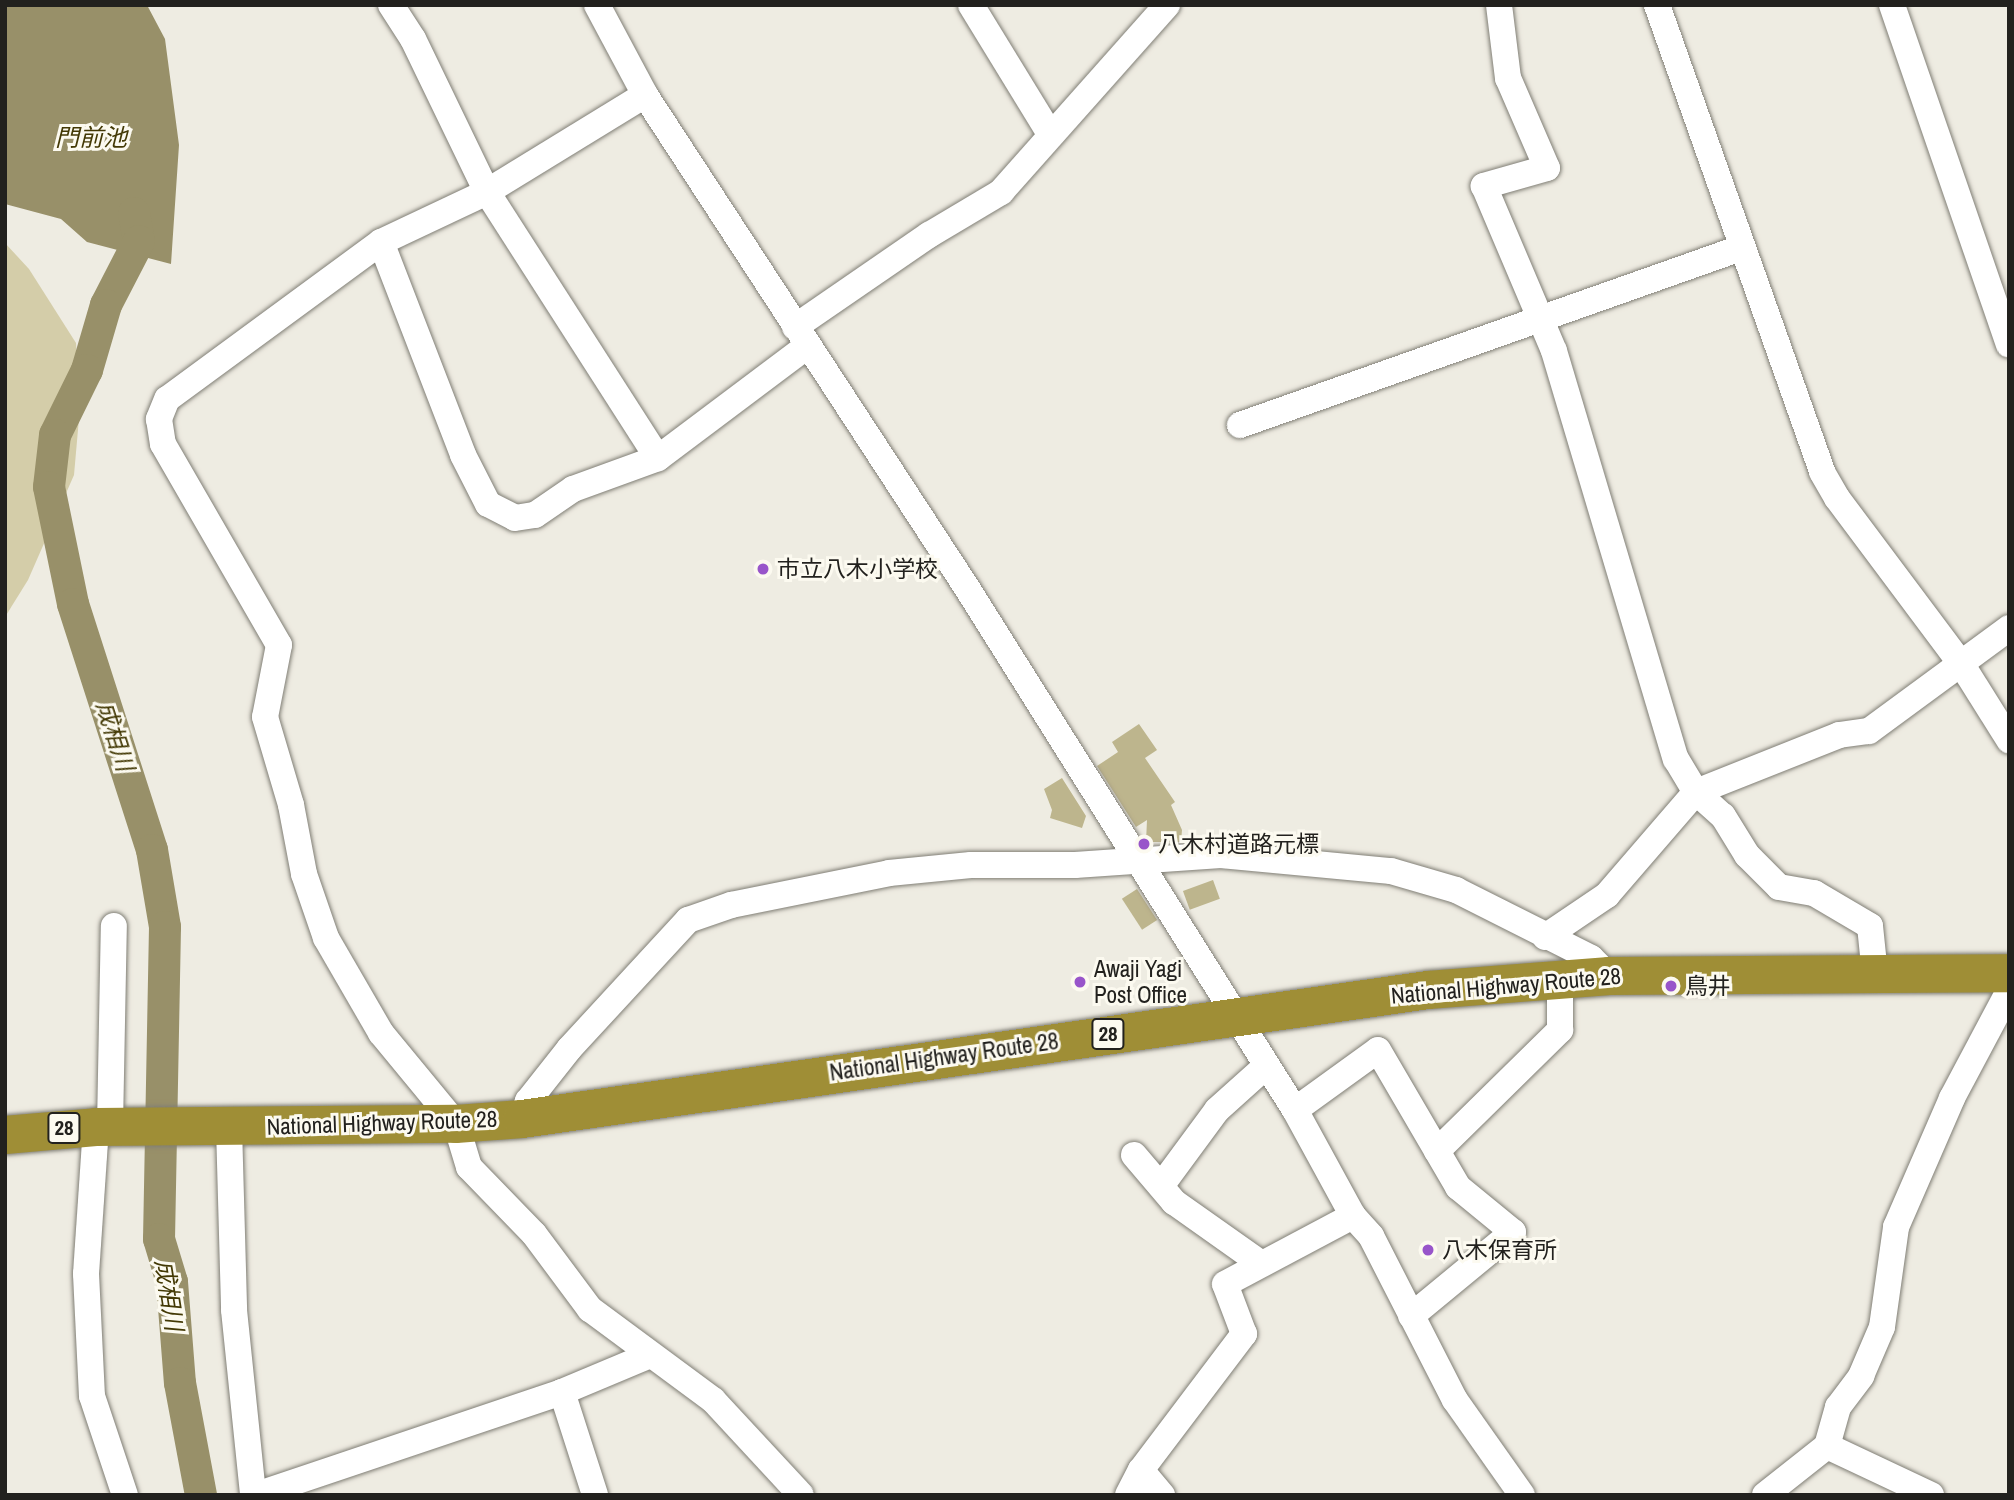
<!DOCTYPE html>
<meta charset="utf-8">
<style>
body{margin:0}
#map{position:relative;width:2014px;height:1500px;overflow:hidden;background:#eeece2;font-family:"Archivo Narrow","Noto Sans JP",sans-serif}
div>[style]{position:absolute}
[style*='--x']{left:calc(var(--x)*1px);top:calc(var(--y)*1px);width:calc(var(--w)*1px);rotate:calc(var(--a)*1deg)}
.green>*{inset:0;background:#d4cda9}
.water>*{inset:0;background:#989069}
.river>*{height:32px;margin:-16px;padding:0 16px;transform-origin:16px;border-radius:16px;background:#989069}
.building>*{inset:0;background:#bdb58d;transform-origin:0 0}
.roads{filter:drop-shadow(0 0 2px #807e75) drop-shadow(0 0 2px #807e75)}
.minor>*{height:26px;margin:-13px;padding:0 13px;transform-origin:13px;border-radius:13px;background:#fff}
.highway>*{height:38px;margin:-19px;padding:0 19px;transform-origin:19px;border-radius:19px;background:#9f8e36}
.dots>*{width:19px;height:19px;translate:-50% -50%;box-sizing:border-box;border:4px solid #fcfaf0;border-radius:50%}
span{translate:-50% -50%;white-space:nowrap;text-align:center;line-height:1.15;-webkit-text-stroke:6px #fcfaf0;paint-order:stroke}
.shield-label span{padding:2px 5px;background:#fcfaf0;border:2px solid;border-radius:5px;-webkit-text-stroke-width:0}
.shield-label{font-size:21px;color:#22211e;font-weight:700}
.poi-label{font-size:23px;color:#22211e}
.left{translate:0 -50%;text-align:left}
.street-label{font-size:23px;color:#22211e}
.water-label{font-size:24px;color:#433905;font-style:italic}
.frame{position:absolute;inset:0;border:7px solid #22211e;pointer-events:none}
</style>
<div id="map">
<div class="green">
<i style="clip-path:polygon(5px 243px,29px 269px,76px 343px,80px 407px,74px 475px,28px 580px,5px 617px)"></i>
</div>
<div class="water">
<i style="clip-path:polygon(5px 5px,147px 5px,165px 39px,179px 145px,171px 264px,87px 242px,61px 219px,5px 204px)"></i>
</div>
<div class="river">
<i style="--x:134;--y:213;--w:28;--a:80"></i>
<i style="--x:139;--y:241;--w:72;--a:117.3"></i>
<i style="--x:106;--y:305;--w:68;--a:106.3"></i>
<i style="--x:87;--y:370;--w:72;--a:116.2"></i>
<i style="--x:55;--y:435;--w:52;--a:96.6"></i>
<i style="--x:49;--y:487;--w:119;--a:78.4"></i>
<i style="--x:73;--y:604;--w:258;--a:72.2"></i>
<i style="--x:152;--y:850;--w:78;--a:80.4"></i>
<i style="--x:165;--y:927;--w:312;--a:91.1"></i>
<i style="--x:159;--y:1239;--w:45;--a:73.2"></i>
<i style="--x:172;--y:1282;--w:101;--a:85.5"></i>
<i style="--x:180;--y:1383;--w:114;--a:79.4"></i>
</div>
<div class="building">
<i style="clip-path:polygon(1139px 724px,1157px 750px,1145px 758px,1175px 802px,1171px 805px,1182px 830px,1181px 842px,1146px 842px,1147px 820px,1136px 827px,1097px 766px,1118px 752px,1112px 742px)"></i>
<i style="clip-path:polygon(1062px 778px,1086px 816px,1082px 828px,1050px 818px,1052px 810px,1044px 789px)"></i>
<i style="left:1213px;top:880px;width:20px;height:32px;rotate:70deg"></i>
<i style="left:1137px;top:889px;width:37px;height:18px;rotate:57deg"></i>
</div>
<div class="roads">
<div class="minor">
<i style="--x:391;--y:5;--w:40;--a:57.1"></i>
<i style="--x:413;--y:39;--w:170;--a:64.2"></i>
<i style="--x:487;--y:192;--w:316;--a:57.3"></i>
<i style="--x:597;--y:5;--w:102;--a:61.9"></i>
<i style="--x:645;--y:95;--w:589;--a:56.85"></i>
<i style="--x:967;--y:588;--w:616;--a:57.86"></i>
<i style="--x:1295;--y:1110;--w:121;--a:61.3"></i>
<i style="--x:1353;--y:1216;--w:27;--a:48"></i>
<i style="--x:1371;--y:1236;--w:184;--a:62.9"></i>
<i style="--x:1455;--y:1400;--w:116;--a:54.8"></i>
<i style="--x:971;--y:5;--w:151;--a:58.5"></i>
<i style="--x:1499;--y:5;--w:74;--a:83"></i>
<i style="--x:1508;--y:78;--w:98;--a:66.6"></i>
<i style="--x:1547;--y:168;--w:66;--a:164.1"></i>
<i style="--x:1484;--y:186;--w:179;--a:67"></i>
<i style="--x:1554;--y:351;--w:426;--a:73.4"></i>
<i style="--x:1676;--y:759;--w:39;--a:59"></i>
<i style="--x:1696;--y:792;--w:36;--a:42"></i>
<i style="--x:1723;--y:816;--w:46;--a:58.4"></i>
<i style="--x:1747;--y:855;--w:45;--a:45"></i>
<i style="--x:1779;--y:887;--w:36;--a:10"></i>
<i style="--x:1814;--y:893;--w:65;--a:30.5"></i>
<i style="--x:1870;--y:926;--w:48;--a:84.1"></i>
<i style="--x:1657;--y:5;--w:495;--a:70.5"></i>
<i style="--x:1822;--y:472;--w:30;--a:60"></i>
<i style="--x:1837;--y:498;--w:209;--a:53.2"></i>
<i style="--x:1962;--y:665;--w:89;--a:57.9"></i>
<i style="--x:1892;--y:5;--w:359;--a:71"></i>
<i style="--x:645;--y:95;--w:185;--a:148.5"></i>
<i style="--x:487;--y:192;--w:117;--a:154.7"></i>
<i style="--x:381;--y:242;--w:265;--a:143.7"></i>
<i style="--x:167;--y:399;--w:22;--a:112"></i>
<i style="--x:159;--y:419;--w:25;--a:81"></i>
<i style="--x:163;--y:444;--w:232;--a:60"></i>
<i style="--x:279;--y:645;--w:73;--a:101"></i>
<i style="--x:265;--y:717;--w:92;--a:73.5"></i>
<i style="--x:291;--y:805;--w:70;--a:79.3"></i>
<i style="--x:304;--y:874;--w:68;--a:71"></i>
<i style="--x:326;--y:938;--w:110;--a:59.9"></i>
<i style="--x:381;--y:1033;--w:118;--a:50.5"></i>
<i style="--x:456;--y:1124;--w:45;--a:73.2"></i>
<i style="--x:469;--y:1167;--w:93;--a:45.9"></i>
<i style="--x:534;--y:1234;--w:94;--a:53.3"></i>
<i style="--x:590;--y:1309;--w:153;--a:36.5"></i>
<i style="--x:713;--y:1400;--w:129;--a:47.2"></i>
<i style="--x:381;--y:242;--w:228;--a:68.9"></i>
<i style="--x:463;--y:455;--w:55;--a:63"></i>
<i style="--x:488;--y:504;--w:30;--a:27"></i>
<i style="--x:515;--y:518;--w:20;--a:-9"></i>
<i style="--x:535;--y:515;--w:46;--a:-34.4"></i>
<i style="--x:573;--y:489;--w:90;--a:-20"></i>
<i style="--x:658;--y:458;--w:185;--a:-36.9"></i>
<i style="--x:795;--y:327;--w:163;--a:-34.5"></i>
<i style="--x:929;--y:235;--w:84;--a:-30.8"></i>
<i style="--x:1001;--y:192;--w:250;--a:-48.4"></i>
<i style="--x:1240;--y:425;--w:531;--a:-19.46"></i>
<i style="--x:1545;--y:937;--w:75;--a:-34.1"></i>
<i style="--x:1607;--y:895;--w:136;--a:-49.2"></i>
<i style="--x:1696;--y:792;--w:154;--a:-21.7"></i>
<i style="--x:1839;--y:735;--w:30;--a:-8"></i>
<i style="--x:1869;--y:731;--w:174;--a:-36.3"></i>
<i style="--x:1295;--y:1110;--w:102;--a:-35.9"></i>
<i style="--x:1378;--y:1050;--w:159;--a:59.7"></i>
<i style="--x:1458;--y:1187;--w:71;--a:39.3"></i>
<i style="--x:1513;--y:1232;--w:132;--a:140.5"></i>
<i style="--x:522;--y:1119;--w:19;--a:-72"></i>
<i style="--x:528;--y:1101;--w:66;--a:-51.7"></i>
<i style="--x:569;--y:1049;--w:176;--a:-47.3"></i>
<i style="--x:688;--y:920;--w:46;--a:-19.2"></i>
<i style="--x:731;--y:905;--w:161;--a:-11.4"></i>
<i style="--x:889;--y:873;--w:82;--a:-5.6"></i>
<i style="--x:971;--y:865;--w:104;--a:0"></i>
<i style="--x:1075;--y:865;--w:146;--a:-3.9"></i>
<i style="--x:1221;--y:855;--w:171;--a:5.4"></i>
<i style="--x:1391;--y:871;--w:68;--a:16.3"></i>
<i style="--x:1456;--y:890;--w:151;--a:26.7"></i>
<i style="--x:1591;--y:958;--w:25;--a:45"></i>
<i style="--x:110;--y:1126;--w:200;--a:-88.9"></i>
<i style="--x:96;--y:1127;--w:147;--a:93.9"></i>
<i style="--x:86;--y:1274;--w:122;--a:87.2"></i>
<i style="--x:92;--y:1396;--w:104;--a:71.6"></i>
<i style="--x:229;--y:1127;--w:183;--a:88.4"></i>
<i style="--x:234;--y:1310;--w:186;--a:84.1"></i>
<i style="--x:1437;--y:1151;--w:173;--a:-44.5"></i>
<i style="--x:1560;--y:1030;--w:50;--a:-90"></i>
<i style="--x:1134;--y:1155;--w:62;--a:49.6"></i>
<i style="--x:1174;--y:1202;--w:105;--a:35.3"></i>
<i style="--x:1161;--y:1186;--w:94;--a:-53.6"></i>
<i style="--x:1217;--y:1110;--w:66;--a:-41.9"></i>
<i style="--x:562;--y:1392;--w:108;--a:72.2"></i>
<i style="--x:1827;--y:1446;--w:115;--a:25.2"></i>
<i style="--x:1141;--y:1470;--w:33;--a:50"></i>
<i style="--x:256;--y:1495;--w:323;--a:-18.6"></i>
<i style="--x:562;--y:1392;--w:95;--a:-22.8"></i>
<i style="--x:1128;--y:1495;--w:28;--a:-63"></i>
<i style="--x:1141;--y:1470;--w:171;--a:-52.9"></i>
<i style="--x:1244;--y:1334;--w:53;--a:-110.8"></i>
<i style="--x:1225;--y:1284;--w:145;--a:-28"></i>
<i style="--x:1765;--y:1495;--w:79;--a:-38.3"></i>
<i style="--x:1827;--y:1446;--w:41;--a:-74.2"></i>
<i style="--x:1838;--y:1407;--w:39;--a:-53"></i>
<i style="--x:1861;--y:1376;--w:53;--a:-66.8"></i>
<i style="--x:1882;--y:1327;--w:101;--a:-82"></i>
<i style="--x:1896;--y:1227;--w:141;--a:-66.5"></i>
<i style="--x:1952;--y:1098;--w:121;--a:-62"></i>
</div>
<div class="highway">
<i style="--x:5;--y:1135;--w:91;--a:-5"></i>
<i style="--x:96;--y:1127;--w:360;--a:-0.5"></i>
<i style="--x:456;--y:1124;--w:66;--a:-4.3"></i>
<i style="--x:522;--y:1119;--w:915;--a:-8.1"></i>
<i style="--x:1428;--y:990;--w:182;--a:-4.4"></i>
<i style="--x:1609;--y:976;--w:400;--a:-0.4"></i>
</div>
</div>
<div class="dots">
<i style="left:763px;top:569px;background:#9855ca"></i>
<i style="left:1144px;top:844px;background:#9855ca"></i>
<i style="left:1080px;top:982px;background:#9855ca"></i>
<i style="left:1671px;top:986px;background:#9855ca"></i>
<i style="left:1428px;top:1250px;background:#9855ca"></i>
</div>
<div class="shield-label">
<span style="left:1108px;top:1034px">28</span>
<span style="left:64px;top:1128px">28</span>
</div>
<div class="poi-label">
<span class="left" style="left:777px;top:569px">市立八木小学校</span>
<span class="left" style="left:1158px;top:844px">八木村道路元標</span>
<span class="left" style="left:1094px;top:982px">Awaji Yagi<br>Post Office</span>
<span class="left" style="left:1685px;top:986px">鳥井</span>
<span class="left" style="left:1442px;top:1250px">八木保育所</span>
</div>
<div class="street-label">
<span style="left:1506px;top:986px;rotate:-5deg">National Highway Route 28</span>
<span style="left:944px;top:1057px;rotate:-8deg">National Highway Route 28</span>
<span style="left:382px;top:1123px;rotate:-2deg">National Highway Route 28</span>
</div>
<div class="water-label">
<span style="left:91px;top:138px">門前池</span>
<span style="left:115px;top:736px;rotate:72deg">成相川</span>
<span style="left:169px;top:1295px;rotate:81deg">成相川</span>
</div>
<div class="frame"></div>
</div>
